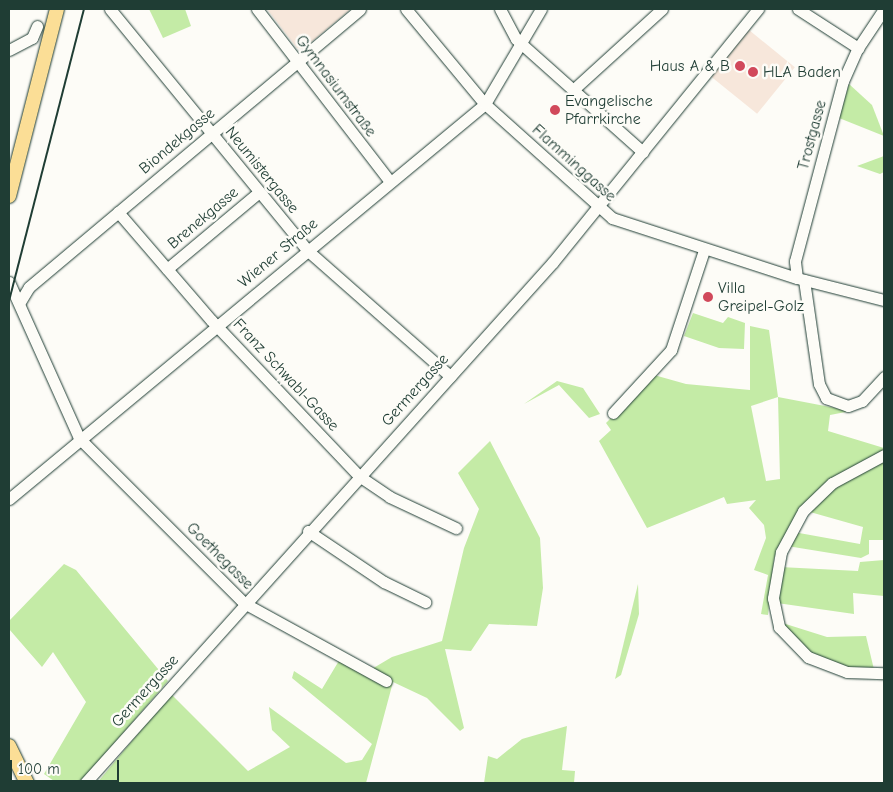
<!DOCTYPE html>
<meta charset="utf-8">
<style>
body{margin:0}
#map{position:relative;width:893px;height:792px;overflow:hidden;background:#fdfcf7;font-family:"Comic Neue",sans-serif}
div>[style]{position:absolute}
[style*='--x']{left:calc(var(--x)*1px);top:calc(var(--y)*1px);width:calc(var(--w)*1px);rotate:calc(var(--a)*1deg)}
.built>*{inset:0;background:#f7e7db;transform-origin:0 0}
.green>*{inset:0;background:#c4eba6}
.roads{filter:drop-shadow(0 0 1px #1f3d34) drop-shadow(0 0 1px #1f3d34)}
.minor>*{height:11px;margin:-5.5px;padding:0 5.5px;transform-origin:5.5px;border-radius:5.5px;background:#fdfcf7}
.major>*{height:14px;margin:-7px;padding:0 7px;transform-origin:7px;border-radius:7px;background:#fbde96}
.rail>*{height:2px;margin:-1px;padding:0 1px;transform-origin:1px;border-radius:1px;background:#1f3d34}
.dots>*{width:14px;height:14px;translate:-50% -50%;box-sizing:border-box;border:2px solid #fdfcf7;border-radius:50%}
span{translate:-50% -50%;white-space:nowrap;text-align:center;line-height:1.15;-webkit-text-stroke:5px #fdfcf7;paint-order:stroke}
.poi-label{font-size:16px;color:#1f3d34}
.right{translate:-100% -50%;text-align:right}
.left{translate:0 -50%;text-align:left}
.street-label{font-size:16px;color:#1f3d34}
.frame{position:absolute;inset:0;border:10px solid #1f3d34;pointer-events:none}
.scale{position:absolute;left:10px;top:760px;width:109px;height:22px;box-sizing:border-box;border:2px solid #1f3d34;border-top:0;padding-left:6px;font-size:15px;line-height:18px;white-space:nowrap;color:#1f3d34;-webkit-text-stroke:4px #fdfcf7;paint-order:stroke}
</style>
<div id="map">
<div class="built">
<i style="clip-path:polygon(267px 9px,351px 9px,303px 49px,297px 48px)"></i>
<i style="left:749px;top:30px;width:59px;height:60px;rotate:39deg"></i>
</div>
<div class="green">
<i style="clip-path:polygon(149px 9px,185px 9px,191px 26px,163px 38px)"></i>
<i style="clip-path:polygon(849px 84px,872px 105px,884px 136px,839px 118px)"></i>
<i style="clip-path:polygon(884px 156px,884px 172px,880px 174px,857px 166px)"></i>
<i style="clip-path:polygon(693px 313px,723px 323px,728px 317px,745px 323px,744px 349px,719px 348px,684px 336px)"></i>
<i style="clip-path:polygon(evenodd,750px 326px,769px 330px,778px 397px,851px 411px,830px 415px,828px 431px,884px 448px,884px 540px,869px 540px,869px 554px,861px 558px,781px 545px,774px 558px,768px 615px,761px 614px,768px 575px,754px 570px,766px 538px,764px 525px,749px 508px,756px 500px,727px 504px,724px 497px,647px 528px,599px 441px,611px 430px,606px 423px,654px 375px,686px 384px,750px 390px,750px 326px,778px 397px,780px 479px,766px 481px,751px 406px,778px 397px,750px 326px,810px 512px,863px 527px,860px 544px,788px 531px,810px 512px)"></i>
<i style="clip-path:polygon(557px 381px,583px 388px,600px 414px,589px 418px,559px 385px,524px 404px)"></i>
<i style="clip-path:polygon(490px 441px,540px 538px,543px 588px,537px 626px,489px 624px,471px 651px,445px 649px,464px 728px,460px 731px,427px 698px,393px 682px,366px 783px,97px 783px,171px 694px,248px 771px,290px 747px,272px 730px,269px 707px,346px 763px,362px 760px,372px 744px,292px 678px,294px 671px,322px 689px,340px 659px,365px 673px,392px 657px,442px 641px,464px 548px,479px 509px,458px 473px)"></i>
<i style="clip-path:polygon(884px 560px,884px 596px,853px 593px,854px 614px,777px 603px,780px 567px,858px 571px,860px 562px)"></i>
<i style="clip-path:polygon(64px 564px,76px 570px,168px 681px,80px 783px,57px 783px,44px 774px,86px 702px,53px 652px,42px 667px,9px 629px,9px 621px)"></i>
<i style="clip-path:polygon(638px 584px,639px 614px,621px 675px,615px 679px)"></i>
<i style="clip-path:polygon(773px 620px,827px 637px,866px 636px,876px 678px,843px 675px,804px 659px)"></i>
<i style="clip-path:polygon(567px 726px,562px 770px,575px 771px,574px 783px,484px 783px,488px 756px,497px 759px,522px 739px)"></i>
</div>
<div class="roads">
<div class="minor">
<i style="--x:110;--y:9;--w:311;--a:50.7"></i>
<i style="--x:307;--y:250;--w:191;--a:41.4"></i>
<i style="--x:257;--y:9;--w:218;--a:52.4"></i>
<i style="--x:406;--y:9;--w:124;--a:50.3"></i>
<i style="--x:485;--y:104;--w:171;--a:41.9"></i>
<i style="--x:612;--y:218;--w:194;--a:18"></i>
<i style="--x:797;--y:278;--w:90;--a:14.2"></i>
<i style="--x:500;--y:9;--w:34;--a:62"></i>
<i style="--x:516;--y:39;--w:170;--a:41.7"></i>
<i style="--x:798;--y:9;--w:72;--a:33"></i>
<i style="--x:9;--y:50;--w:26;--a:-28"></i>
<i style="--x:32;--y:38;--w:13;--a:-67"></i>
<i style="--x:574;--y:89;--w:119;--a:-42.3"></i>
<i style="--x:118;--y:212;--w:143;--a:49.3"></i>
<i style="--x:211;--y:320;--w:215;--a:46.5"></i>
<i style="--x:359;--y:476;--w:37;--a:34"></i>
<i style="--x:390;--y:497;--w:73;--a:25.2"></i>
<i style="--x:167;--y:269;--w:120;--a:-39.9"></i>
<i style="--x:797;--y:278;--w:17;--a:-97"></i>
<i style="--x:795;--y:261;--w:186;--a:-75.1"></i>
<i style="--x:843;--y:81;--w:36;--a:-66"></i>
<i style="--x:858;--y:48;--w:47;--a:-56.3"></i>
<i style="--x:804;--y:280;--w:105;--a:81.8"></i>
<i style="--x:819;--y:384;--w:16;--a:63"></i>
<i style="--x:826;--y:398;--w:23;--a:20"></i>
<i style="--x:848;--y:406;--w:15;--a:-20"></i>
<i style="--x:862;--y:401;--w:33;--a:-47"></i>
<i style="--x:9;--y:282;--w:171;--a:65.8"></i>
<i style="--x:79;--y:438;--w:233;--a:45"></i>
<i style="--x:244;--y:603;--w:162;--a:28.8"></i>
<i style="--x:20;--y:302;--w:17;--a:-59"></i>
<i style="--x:29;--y:287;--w:432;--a:-40"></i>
<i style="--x:613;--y:413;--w:86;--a:-47.4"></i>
<i style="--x:671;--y:350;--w:105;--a:-71.7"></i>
<i style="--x:884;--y:455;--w:59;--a:151.7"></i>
<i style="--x:832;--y:483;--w:40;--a:136"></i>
<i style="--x:803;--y:511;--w:47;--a:118.2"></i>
<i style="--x:781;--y:552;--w:47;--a:99.9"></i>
<i style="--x:773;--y:598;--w:30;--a:78"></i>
<i style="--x:779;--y:627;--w:42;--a:46"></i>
<i style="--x:808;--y:657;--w:42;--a:21"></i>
<i style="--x:847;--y:672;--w:37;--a:2"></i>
<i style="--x:9;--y:499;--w:619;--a:-39.69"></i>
<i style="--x:485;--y:104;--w:110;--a:-59.5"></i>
<i style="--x:308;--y:531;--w:92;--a:33.9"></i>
<i style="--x:384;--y:582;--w:46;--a:26"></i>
<i style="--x:85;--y:783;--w:700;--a:-48.07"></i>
<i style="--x:553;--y:262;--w:326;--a:-51"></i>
</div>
<div class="major">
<i style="--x:9;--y:196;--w:193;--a:-75.6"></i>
<i style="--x:9;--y:746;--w:41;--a:64.1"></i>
</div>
</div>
<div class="rail">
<i style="--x:9;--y:301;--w:301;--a:-75.6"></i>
</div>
<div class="dots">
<i style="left:740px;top:66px;background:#d1495b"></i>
<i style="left:753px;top:72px;background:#d1495b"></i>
<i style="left:555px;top:110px;background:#d1495b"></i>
<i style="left:708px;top:297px;background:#d1495b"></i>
</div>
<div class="poi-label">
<span class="right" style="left:730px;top:66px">Haus A &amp; B</span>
<span class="left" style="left:763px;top:72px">HLA Baden</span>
<span class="left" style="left:565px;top:110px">Evangelische<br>Pfarrkirche</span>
<span class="left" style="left:718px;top:297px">Villa<br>Greipel-Golz</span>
</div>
<div class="street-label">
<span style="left:336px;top:86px;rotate:53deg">Gymnasiumstraße</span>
<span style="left:812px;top:135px;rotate:-75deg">Trostgasse</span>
<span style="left:177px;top:141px;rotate:-40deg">Biondekgasse</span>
<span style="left:574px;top:163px;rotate:42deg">Flamminggasse</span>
<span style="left:262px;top:170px;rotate:51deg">Neumistergasse</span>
<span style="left:203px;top:218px;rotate:-40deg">Brenekgasse</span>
<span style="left:278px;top:253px;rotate:-40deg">Wiener Straße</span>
<span style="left:286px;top:375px;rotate:47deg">Franz Schwabl-Gasse</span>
<span style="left:415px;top:390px;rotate:-48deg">Germergasse</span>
<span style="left:220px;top:556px;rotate:45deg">Goethegasse</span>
<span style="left:145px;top:691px;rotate:-48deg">Germergasse</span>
</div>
<div class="frame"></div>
<div class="scale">100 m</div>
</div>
